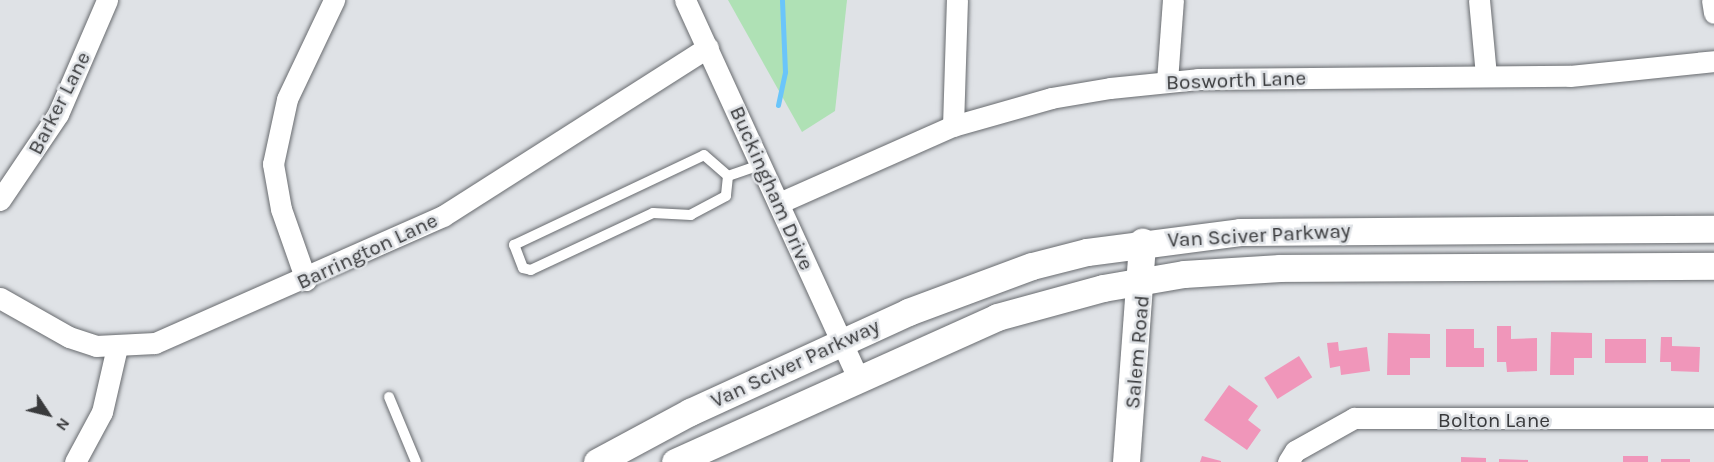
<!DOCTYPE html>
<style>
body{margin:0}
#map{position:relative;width:1714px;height:462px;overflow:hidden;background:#dfe2e6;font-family:Karla,sans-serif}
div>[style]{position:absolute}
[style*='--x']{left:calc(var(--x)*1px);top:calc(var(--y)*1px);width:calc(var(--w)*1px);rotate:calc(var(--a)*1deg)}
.green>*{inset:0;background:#afe1b5}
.stream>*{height:5px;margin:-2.5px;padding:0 2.5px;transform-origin:2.5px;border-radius:2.5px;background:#6ac5fa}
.building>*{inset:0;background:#f096ba;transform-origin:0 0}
.roads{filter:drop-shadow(0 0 2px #686b6f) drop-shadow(0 0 2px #686b6f)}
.service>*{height:10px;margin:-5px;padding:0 5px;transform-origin:5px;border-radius:5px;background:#fff}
.minor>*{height:21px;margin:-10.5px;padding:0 10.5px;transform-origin:10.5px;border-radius:10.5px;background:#fff}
.tertiary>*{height:27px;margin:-13.5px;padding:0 13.5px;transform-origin:13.5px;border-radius:13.5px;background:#fff}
span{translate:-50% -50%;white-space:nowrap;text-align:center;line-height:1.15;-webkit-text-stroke:5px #dfe2e6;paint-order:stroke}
.street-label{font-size:21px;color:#393a3c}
.north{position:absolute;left:18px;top:384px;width:60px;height:60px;-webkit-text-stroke:4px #dfe2e6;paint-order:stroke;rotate:125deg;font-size:16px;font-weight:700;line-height:24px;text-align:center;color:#393a3c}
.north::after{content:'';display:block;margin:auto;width:21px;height:27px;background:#393a3c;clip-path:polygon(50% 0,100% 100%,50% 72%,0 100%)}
</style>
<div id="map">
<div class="green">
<i style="clip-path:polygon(728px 0,847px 0,835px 111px,802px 132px)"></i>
</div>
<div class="stream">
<i style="--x:778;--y:105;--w:34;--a:-78"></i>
<i style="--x:785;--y:72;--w:72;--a:-92.4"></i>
</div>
<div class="building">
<i style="clip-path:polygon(1497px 326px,1511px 326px,1511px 339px,1537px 338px,1537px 371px,1507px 372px,1506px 362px,1497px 362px)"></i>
<i style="clip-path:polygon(1446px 329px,1474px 329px,1474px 348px,1484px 348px,1484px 367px,1446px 367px)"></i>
<i style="clip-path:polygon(1551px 332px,1592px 333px,1592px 358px,1574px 358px,1574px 375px,1550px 375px)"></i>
<i style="clip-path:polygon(1388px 333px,1430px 334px,1430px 358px,1410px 358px,1410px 375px,1387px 375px)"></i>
<i style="clip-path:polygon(1661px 337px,1672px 337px,1672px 346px,1700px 347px,1699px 372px,1671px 371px,1671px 362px,1660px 362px)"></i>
<i style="left:1605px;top:339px;width:41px;height:24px"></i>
<i style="clip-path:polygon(1338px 342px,1339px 351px,1367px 347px,1370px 371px,1341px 375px,1340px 366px,1330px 368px,1327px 343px)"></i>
<i style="left:1299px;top:356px;width:25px;height:41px;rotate:58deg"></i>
<i style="clip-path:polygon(1229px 385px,1258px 406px,1248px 420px,1261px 430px,1247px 450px,1204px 420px)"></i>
<i style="clip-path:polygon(1202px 456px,1221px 461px,1221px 462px,1200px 462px)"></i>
<i style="left:1623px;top:456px;width:25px;height:6px"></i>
<i style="clip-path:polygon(1461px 457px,1486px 458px,1486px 462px,1461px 462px)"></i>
<i style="clip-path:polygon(1499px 459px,1528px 460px,1528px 462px,1499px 462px)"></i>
<i style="left:1661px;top:459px;width:29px;height:3px"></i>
</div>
<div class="roads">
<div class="service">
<i style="--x:728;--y:176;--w:20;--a:96"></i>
<i style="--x:726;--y:196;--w:40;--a:152"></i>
<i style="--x:691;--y:215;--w:38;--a:-177"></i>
<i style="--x:653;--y:213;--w:135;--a:155"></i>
<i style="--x:531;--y:270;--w:8;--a:-166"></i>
<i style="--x:523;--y:268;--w:25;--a:-111"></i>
<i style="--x:514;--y:245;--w:210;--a:-25.3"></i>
<i style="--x:704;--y:155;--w:32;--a:41"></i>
<i style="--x:728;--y:176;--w:36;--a:-19"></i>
<i style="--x:389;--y:397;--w:70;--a:67.4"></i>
</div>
<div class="minor">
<i style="--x:685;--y:0;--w:413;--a:65.4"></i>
<i style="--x:1479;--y:0;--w:76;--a:84.7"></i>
<i style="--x:1712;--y:0;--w:13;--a:81"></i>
<i style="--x:1167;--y:81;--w:81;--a:-85.8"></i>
<i style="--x:953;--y:126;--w:126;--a:-88.2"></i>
<i style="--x:0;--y:200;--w:104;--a:-56"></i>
<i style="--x:58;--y:114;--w:124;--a:-66.7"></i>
<i style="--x:779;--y:203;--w:190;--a:-23.9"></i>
<i style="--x:953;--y:126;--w:102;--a:-15.9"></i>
<i style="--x:1051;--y:98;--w:60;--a:-9.6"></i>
<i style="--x:1110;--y:88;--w:88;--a:-5.8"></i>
<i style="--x:1198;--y:79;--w:372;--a:-0.5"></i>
<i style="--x:1570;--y:76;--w:145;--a:-5.9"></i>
<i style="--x:306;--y:280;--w:75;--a:-109.4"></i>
<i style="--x:281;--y:209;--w:46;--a:-100.1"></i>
<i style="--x:273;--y:164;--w:66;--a:-77.8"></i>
<i style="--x:287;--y:99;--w:110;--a:-64.6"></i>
<i style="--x:0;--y:298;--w:79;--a:29.5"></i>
<i style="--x:69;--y:337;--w:28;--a:18"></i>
<i style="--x:96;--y:346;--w:59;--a:-2.9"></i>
<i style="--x:155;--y:343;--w:315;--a:-23.8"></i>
<i style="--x:443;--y:216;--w:314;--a:-32.5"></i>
<i style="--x:75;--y:462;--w:57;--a:-61.6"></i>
<i style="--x:102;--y:412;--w:67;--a:-77"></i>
<i style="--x:1288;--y:462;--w:13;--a:-58"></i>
<i style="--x:1295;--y:451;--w:68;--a:-29.2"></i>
<i style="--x:1354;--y:418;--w:360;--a:0"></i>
</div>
<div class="tertiary">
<i style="--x:597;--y:462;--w:106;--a:-28.3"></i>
<i style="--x:690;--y:412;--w:240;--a:-24.6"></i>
<i style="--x:908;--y:312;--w:132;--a:-20.4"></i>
<i style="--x:1032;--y:266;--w:57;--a:-14.3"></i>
<i style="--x:1087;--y:252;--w:154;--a:-7.4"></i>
<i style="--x:1240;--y:232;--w:474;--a:-0.4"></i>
<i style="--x:675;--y:462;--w:353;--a:-24.2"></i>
<i style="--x:997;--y:317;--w:110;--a:-15.3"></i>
<i style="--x:1103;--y:288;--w:82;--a:-9.8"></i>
<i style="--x:1184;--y:274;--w:96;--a:-3.6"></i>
<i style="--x:1280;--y:268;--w:434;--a:-0.3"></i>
<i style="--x:1126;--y:462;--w:221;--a:-85.8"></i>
</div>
</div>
<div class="street-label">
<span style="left:1236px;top:80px;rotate:-2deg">Bosworth Lane</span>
<span style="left:59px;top:103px;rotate:-63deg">Barker Lane</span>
<span style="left:772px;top:188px;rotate:66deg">Buckingham Drive</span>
<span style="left:1259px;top:235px;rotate:-3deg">Van Sciver Parkway</span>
<span style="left:367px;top:251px;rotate:-25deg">Barrington Lane</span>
<span style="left:1137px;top:352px;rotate:-85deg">Salem Road</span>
<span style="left:795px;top:363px;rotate:-25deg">Van Sciver Parkway</span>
<span style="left:1494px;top:420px">Bolton Lane</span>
</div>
<div class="north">N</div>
</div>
